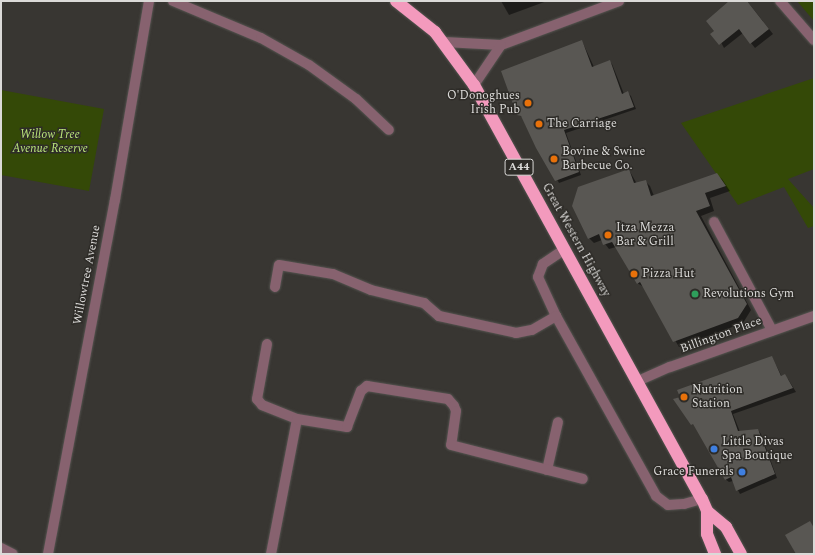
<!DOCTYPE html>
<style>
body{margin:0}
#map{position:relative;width:815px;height:555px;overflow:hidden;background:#383632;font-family:Spectral,serif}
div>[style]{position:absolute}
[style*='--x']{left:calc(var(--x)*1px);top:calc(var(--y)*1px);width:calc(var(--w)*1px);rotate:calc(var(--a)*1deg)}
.green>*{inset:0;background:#344907}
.shadow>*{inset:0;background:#0007}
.building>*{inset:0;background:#595753}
.roads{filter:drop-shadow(0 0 1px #555450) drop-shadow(0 0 1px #555450)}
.minor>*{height:10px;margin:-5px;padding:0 5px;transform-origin:5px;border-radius:5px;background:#87626f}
.highway>*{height:12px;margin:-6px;padding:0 6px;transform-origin:6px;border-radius:6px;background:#f39abd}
.dots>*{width:11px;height:11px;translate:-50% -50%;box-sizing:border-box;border:2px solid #2e2c28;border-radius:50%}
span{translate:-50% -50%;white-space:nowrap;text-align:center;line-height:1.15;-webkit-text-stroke:3px #2e2c28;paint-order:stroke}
.shield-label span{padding:1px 3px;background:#2e2c28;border:1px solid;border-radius:3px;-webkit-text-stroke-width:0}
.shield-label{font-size:11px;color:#dbdad8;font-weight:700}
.poi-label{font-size:12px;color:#dbdad8}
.right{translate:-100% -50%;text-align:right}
.left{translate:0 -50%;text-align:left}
.park-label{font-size:12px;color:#bae579;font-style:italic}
.street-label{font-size:12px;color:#dbdad8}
.frame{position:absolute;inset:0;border:2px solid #dbdad8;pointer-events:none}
</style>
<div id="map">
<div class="green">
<i style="clip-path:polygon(797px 1px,814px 1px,814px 21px)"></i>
<i style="clip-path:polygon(814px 78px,814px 169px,788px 179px,814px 208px,814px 226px,808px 228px,784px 187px,738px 205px,681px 123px)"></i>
<i style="clip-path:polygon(1px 90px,104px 109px,89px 191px,1px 175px)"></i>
</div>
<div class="shadow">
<i style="clip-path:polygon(501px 1px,547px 1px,509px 15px)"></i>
<i style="clip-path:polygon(731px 1px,747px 1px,773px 34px,755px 48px,743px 33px,724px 48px,715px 31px)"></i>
<i style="clip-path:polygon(582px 41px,594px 67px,609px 61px,612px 64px,624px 94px,628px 93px,631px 96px,636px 109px,566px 133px,581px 175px,559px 183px,523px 118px,518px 114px)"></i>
<i style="clip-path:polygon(629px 170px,637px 184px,645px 181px,650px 186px,654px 196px,716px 174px,722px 179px,730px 191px,710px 198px,714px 211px,701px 216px,751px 310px,743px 323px,679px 347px,644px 287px,637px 283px,616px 247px,609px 249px,602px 240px,594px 243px,589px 238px)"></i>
<i style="clip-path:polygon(772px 357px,782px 377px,788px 379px,796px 392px,733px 414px,740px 432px,758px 430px,761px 434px,777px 478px,740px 494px,733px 481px,729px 482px,725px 479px,696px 427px,675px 399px)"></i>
</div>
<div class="building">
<i style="clip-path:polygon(729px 1px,747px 1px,769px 29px,750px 44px,739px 29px,719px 45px,710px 34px,714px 31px,706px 21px)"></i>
<i style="clip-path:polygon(582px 40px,592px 67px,610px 60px,622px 94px,628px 91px,634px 107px,564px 130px,579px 172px,555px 181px,536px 148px,521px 116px,517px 115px,501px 71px)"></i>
<i style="clip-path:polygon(629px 169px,634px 183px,646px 180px,651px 196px,717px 173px,726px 186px,705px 193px,710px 206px,696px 211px,747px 304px,738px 318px,673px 342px,640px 282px,637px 284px,612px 242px,603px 245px,599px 234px,588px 239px,572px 206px,578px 187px)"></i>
<i style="clip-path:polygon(772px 356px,781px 376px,785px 374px,793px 388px,731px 411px,738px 431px,758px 429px,775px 474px,736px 491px,731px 477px,725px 480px,693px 424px,691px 425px,673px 399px,680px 397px,677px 390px)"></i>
<i style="clip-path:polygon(810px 521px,814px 528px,814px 554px,796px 554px,785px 535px)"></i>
</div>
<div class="roads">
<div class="minor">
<i style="--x:173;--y:1;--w:95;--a:22.8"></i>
<i style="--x:261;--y:38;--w:55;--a:29.4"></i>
<i style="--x:309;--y:65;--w:58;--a:35.9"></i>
<i style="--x:356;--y:99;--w:45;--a:43.2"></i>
<i style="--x:780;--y:1;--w:52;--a:48.9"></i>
<i style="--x:444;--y:42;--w:57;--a:3"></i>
<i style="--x:501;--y:45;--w:126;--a:-20.4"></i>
<i style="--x:474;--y:85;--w:48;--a:-56"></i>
<i style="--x:714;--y:222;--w:123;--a:61.8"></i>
<i style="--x:565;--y:249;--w:27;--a:146"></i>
<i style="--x:543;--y:264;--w:14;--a:111"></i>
<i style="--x:538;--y:277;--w:43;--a:65.2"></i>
<i style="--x:556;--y:316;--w:206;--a:60.9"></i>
<i style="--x:656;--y:496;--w:15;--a:37"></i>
<i style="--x:668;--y:505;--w:16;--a:-4"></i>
<i style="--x:684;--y:504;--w:19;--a:-16"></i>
<i style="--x:275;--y:287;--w:22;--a:-80"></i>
<i style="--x:279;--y:265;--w:55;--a:9.5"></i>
<i style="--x:333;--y:274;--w:41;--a:22.8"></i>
<i style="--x:371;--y:290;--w:55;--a:13.8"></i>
<i style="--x:424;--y:303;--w:20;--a:41"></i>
<i style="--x:439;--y:316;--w:79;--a:12.4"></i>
<i style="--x:516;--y:333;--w:16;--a:-11"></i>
<i style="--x:532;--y:330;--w:28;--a:-30"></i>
<i style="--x:267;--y:344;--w:56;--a:100.3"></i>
<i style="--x:257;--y:399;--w:8;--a:50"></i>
<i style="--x:262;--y:405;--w:38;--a:22"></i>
<i style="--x:638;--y:381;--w:35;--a:-24"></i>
<i style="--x:670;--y:367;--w:153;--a:-19.5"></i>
<i style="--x:547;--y:470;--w:49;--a:-77.1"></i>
<i style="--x:1;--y:548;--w:13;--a:27"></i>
<i style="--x:48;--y:554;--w:360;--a:-79.3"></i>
<i style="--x:115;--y:200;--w:202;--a:-80.3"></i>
<i style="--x:271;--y:554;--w:137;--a:-79.1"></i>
<i style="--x:297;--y:419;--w:51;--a:9.1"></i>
<i style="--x:347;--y:427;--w:39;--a:-69"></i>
<i style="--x:361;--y:391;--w:8;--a:-40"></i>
<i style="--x:367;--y:386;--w:82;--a:9.1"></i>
<i style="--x:448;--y:399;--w:9;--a:49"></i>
<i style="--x:454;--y:406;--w:5;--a:68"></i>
<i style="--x:456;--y:411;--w:34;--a:98"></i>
<i style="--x:451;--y:445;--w:136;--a:14.4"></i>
</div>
<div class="highway">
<i style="--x:396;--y:1;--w:50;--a:38.5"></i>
<i style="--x:435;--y:32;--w:66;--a:53.7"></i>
<i style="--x:474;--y:85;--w:473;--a:61.2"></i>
<i style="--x:702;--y:499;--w:13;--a:67"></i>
<i style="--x:707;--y:511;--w:23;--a:90"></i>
<i style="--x:707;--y:534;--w:22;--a:68"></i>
<i style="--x:707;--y:511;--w:25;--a:40"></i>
<i style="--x:726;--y:527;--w:31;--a:61"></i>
</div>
</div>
<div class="dots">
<i style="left:528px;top:103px;background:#e8710a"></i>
<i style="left:539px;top:124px;background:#e8710a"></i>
<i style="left:554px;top:159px;background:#e8710a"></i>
<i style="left:608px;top:235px;background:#e8710a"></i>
<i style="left:634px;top:274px;background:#e8710a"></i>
<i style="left:695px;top:294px;background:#2e9e5b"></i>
<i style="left:684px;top:397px;background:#e8710a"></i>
<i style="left:714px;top:449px;background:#3f7fe0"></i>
<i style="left:742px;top:472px;background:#3f7fe0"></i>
</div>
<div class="shield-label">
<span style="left:519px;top:167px">A44</span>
</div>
<div class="poi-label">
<span class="right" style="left:520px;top:103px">O'Donoghues<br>Irish Pub</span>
<span class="left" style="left:547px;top:124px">The Carriage</span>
<span class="left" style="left:562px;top:159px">Bovine &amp; Swine<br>Barbecue Co.</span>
<span class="left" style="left:616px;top:235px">Itza Mezza<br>Bar &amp; Grill</span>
<span class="left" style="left:642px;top:274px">Pizza Hut</span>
<span class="left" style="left:703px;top:294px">Revolutions Gym</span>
<span class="left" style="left:692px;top:397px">Nutrition<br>Station</span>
<span class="left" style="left:722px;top:449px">Little Divas<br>Spa Boutique</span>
<span class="right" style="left:734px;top:472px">Grace Funerals</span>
</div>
<div class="park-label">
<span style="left:50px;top:142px">Willow Tree<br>Avenue Reserve</span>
</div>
<div class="street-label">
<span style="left:576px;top:240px;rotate:61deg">Great Western Highway</span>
<span style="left:87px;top:275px;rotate:-79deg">Willowtree Avenue</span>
<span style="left:721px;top:335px;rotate:-20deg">Billington Place</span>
</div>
<div class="frame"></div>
</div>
